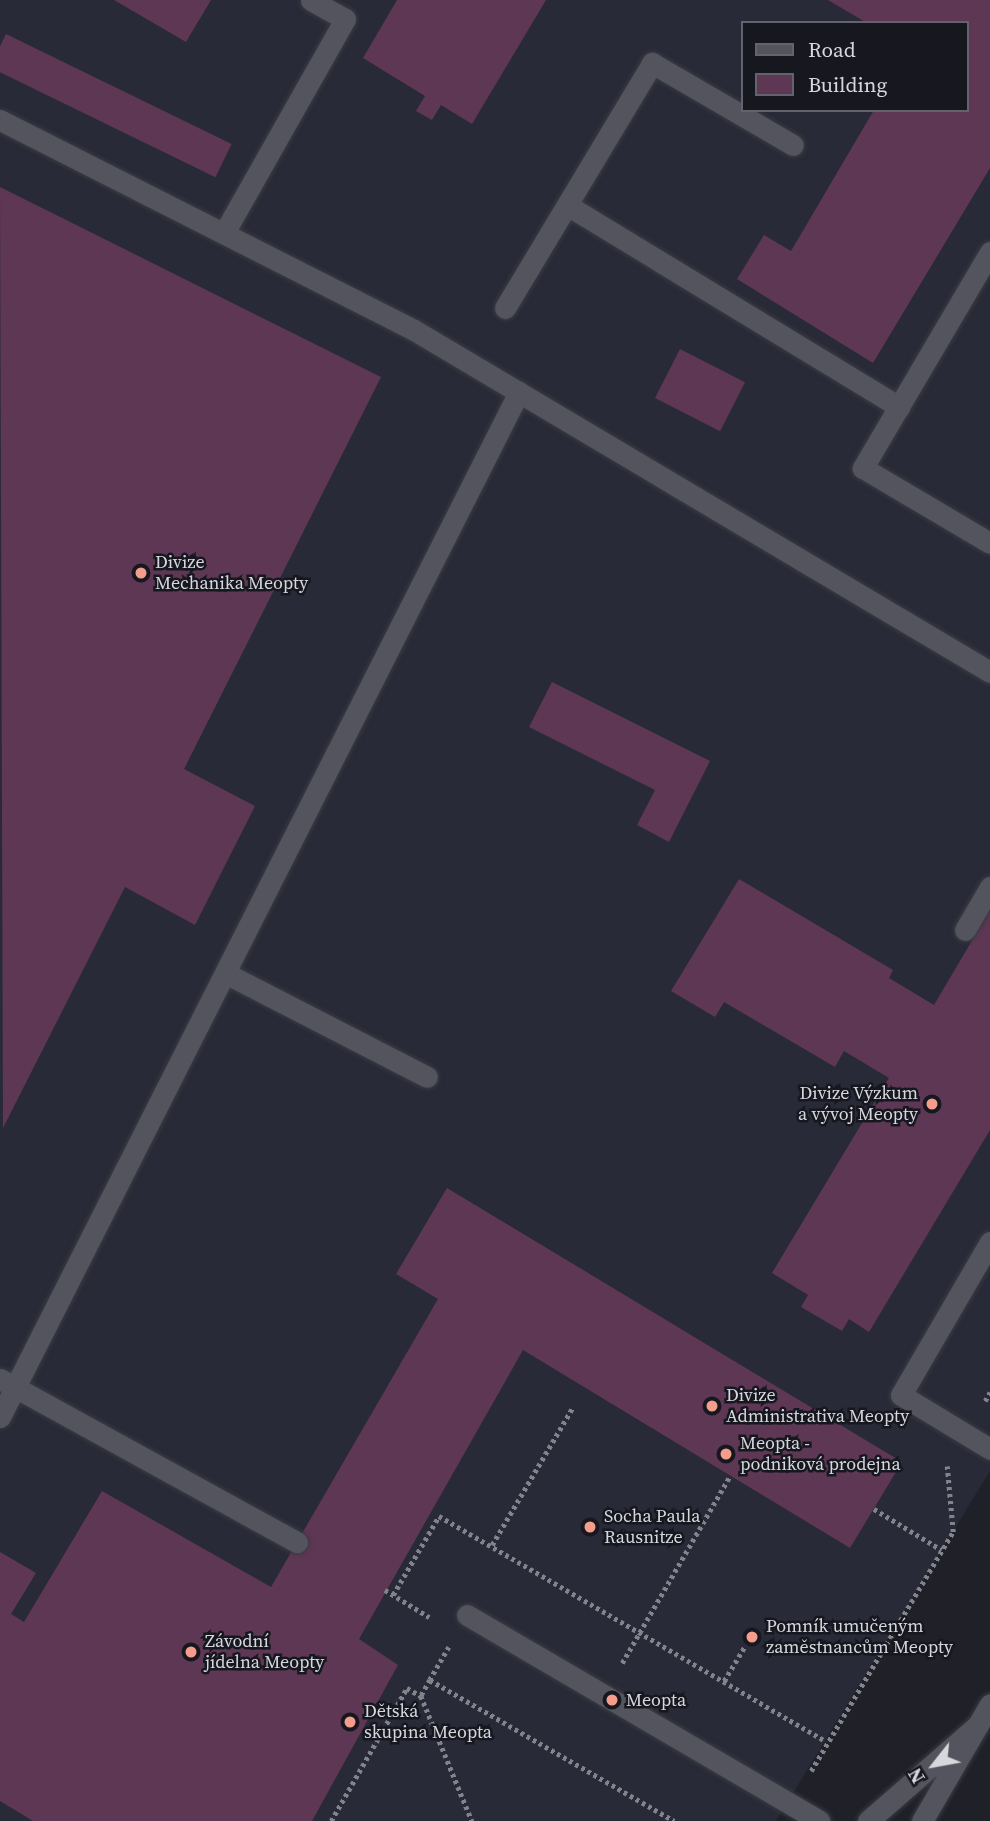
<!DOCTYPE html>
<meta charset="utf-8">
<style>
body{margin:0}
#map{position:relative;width:990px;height:1821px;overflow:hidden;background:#202029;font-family:"Source Serif 4",serif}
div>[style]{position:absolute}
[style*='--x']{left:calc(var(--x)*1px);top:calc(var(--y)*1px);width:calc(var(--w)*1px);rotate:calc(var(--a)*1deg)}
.built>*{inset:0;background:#292a37}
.building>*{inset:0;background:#5e3754;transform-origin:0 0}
.path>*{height:4.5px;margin-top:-2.25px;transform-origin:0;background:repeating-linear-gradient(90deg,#83848b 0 3.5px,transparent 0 7px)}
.roads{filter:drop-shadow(0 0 2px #3a3b42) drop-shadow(0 0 2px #3a3b42)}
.service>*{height:21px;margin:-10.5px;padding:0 10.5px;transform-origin:10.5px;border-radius:10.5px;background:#53545d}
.minor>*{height:21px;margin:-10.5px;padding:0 10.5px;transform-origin:10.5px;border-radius:10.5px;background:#53545d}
.dots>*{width:19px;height:19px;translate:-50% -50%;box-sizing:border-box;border:4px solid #16171f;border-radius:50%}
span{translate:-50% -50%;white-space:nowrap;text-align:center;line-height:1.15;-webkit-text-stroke:5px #16171f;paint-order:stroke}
.poi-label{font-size:18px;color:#d7d8de}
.left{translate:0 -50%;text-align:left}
.right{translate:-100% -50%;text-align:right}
.legend{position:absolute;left:741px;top:21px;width:228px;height:91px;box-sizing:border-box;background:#16171f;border:2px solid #63646b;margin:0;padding:9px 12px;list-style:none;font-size:21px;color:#d7d8de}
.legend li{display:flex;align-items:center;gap:14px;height:35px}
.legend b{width:35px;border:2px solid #63646b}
.north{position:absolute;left:899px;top:1730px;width:70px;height:70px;-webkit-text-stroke:5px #16171f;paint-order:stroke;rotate:239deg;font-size:19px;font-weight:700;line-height:28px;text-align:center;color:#d7d8de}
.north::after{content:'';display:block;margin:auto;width:24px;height:32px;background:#d7d8de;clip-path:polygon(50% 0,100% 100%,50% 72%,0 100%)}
</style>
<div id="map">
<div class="built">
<i style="clip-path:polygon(evenodd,0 0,990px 0,990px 1471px,776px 1821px,0 1821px,0 0,743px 23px,967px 23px,967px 110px,743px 110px,743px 23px)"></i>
</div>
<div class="building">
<i style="clip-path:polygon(114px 0,211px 0,186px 42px)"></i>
<i style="clip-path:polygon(397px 0,546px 0,472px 124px,441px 105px,432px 120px,416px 111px,425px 96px,363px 58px)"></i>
<i style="clip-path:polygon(828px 0,990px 0,990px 168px,873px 363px,737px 279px,764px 235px,791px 251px,874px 110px,967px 110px,967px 23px,867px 23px)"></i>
<i style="left:6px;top:34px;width:251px;height:37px;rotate:26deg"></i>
<i style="clip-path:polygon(0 187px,381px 377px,184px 769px,255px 806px,195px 925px,125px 887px,3px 1128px)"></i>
<i style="left:680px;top:349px;width:73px;height:55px;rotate:27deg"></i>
<i style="clip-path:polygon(552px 682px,710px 761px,669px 842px,637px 825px,655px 790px,529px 727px)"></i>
<i style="clip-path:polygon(739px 879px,893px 970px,889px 978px,934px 1005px,990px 910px,990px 1130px,869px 1332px,849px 1319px,842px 1331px,801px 1307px,808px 1295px,772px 1273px,889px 1078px,844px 1051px,835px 1067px,724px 1002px,715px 1017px,671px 991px)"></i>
<i style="clip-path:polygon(447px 1188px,902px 1462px,850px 1548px,523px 1350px,359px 1639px,398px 1665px,312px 1821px,33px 1821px,0 1801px,0 1552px,36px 1573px,11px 1614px,24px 1622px,102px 1491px,271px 1587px,438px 1299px,396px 1274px)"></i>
</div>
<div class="path">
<i style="--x:985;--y:1401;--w:10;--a:-61"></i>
<i style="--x:874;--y:1509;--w:79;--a:31.1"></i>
<i style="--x:492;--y:1545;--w:160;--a:-59.6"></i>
<i style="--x:385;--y:1590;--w:52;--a:31.5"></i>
<i style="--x:393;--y:1595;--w:91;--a:-59.8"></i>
<i style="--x:439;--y:1516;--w:448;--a:30.2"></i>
<i style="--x:449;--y:1647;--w:38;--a:120"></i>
<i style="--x:430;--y:1680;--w:282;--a:30"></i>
<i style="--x:622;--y:1663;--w:216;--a:-60"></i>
<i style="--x:430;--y:1680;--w:18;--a:119"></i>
<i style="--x:421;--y:1696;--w:135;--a:67.8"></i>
<i style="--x:724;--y:1681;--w:39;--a:-59"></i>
<i style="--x:811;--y:1771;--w:278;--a:-59.3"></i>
<i style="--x:953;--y:1532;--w:66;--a:-95.2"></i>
<i style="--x:331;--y:1821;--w:153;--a:-60.3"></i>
<i style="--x:407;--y:1688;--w:16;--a:30"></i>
</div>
<div class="roads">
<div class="service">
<i style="--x:0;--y:120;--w:464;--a:26.9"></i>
<i style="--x:414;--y:330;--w:670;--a:30.7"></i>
<i style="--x:567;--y:205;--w:389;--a:31.3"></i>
<i style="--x:224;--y:233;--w:246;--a:-60.5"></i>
<i style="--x:345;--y:19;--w:39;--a:-151"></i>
<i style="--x:990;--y:252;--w:251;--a:120.5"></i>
<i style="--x:863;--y:468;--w:147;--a:30.6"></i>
<i style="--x:505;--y:308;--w:286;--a:-59"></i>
<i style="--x:652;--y:63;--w:163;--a:30.2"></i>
<i style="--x:965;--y:930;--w:50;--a:-59.8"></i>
<i style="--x:225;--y:973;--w:227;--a:27.2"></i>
<i style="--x:990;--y:1242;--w:177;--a:120.2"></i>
<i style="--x:901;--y:1395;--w:104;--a:31.2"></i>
<i style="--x:0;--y:1379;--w:339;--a:28.8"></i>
<i style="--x:0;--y:1417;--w:1149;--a:-63.15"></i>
<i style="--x:467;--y:1615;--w:408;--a:30.3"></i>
</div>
<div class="minor">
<i style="--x:868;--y:1821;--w:146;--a:-41.1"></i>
<i style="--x:922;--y:1821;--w:135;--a:-59.8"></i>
</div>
</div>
<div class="dots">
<i style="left:141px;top:573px;background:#f49d8c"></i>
<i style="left:932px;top:1104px;background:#f49d8c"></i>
<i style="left:712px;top:1406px;background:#f49d8c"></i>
<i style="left:726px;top:1454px;background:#f49d8c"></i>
<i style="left:590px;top:1527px;background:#f49d8c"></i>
<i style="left:752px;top:1637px;background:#f49d8c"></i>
<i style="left:191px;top:1652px;background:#f49d8c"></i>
<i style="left:612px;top:1700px;background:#f49d8c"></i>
<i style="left:350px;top:1722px;background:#f49d8c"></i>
</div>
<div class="poi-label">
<span class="left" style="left:155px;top:573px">Divize<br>Mechanika Meopty</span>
<span class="right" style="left:918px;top:1104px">Divize Výzkum<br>a vývoj Meopty</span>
<span class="left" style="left:726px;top:1406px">Divize<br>Administrativa Meopty</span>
<span class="left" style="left:740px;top:1454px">Meopta -<br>podniková prodejna</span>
<span class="left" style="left:604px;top:1527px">Socha Paula<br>Rausnitze</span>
<span class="left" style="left:766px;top:1637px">Pomník umučeným<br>zaměstnancům Meopty</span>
<span class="left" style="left:205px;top:1652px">Závodní<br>jídelna Meopty</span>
<span class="left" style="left:626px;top:1700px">Meopta</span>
<span class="left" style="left:364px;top:1722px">Dětská<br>skupina Meopta</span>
</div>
<ul class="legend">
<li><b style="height:9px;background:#53545d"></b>Road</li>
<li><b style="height:19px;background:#5e3754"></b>Building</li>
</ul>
<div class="north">N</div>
</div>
